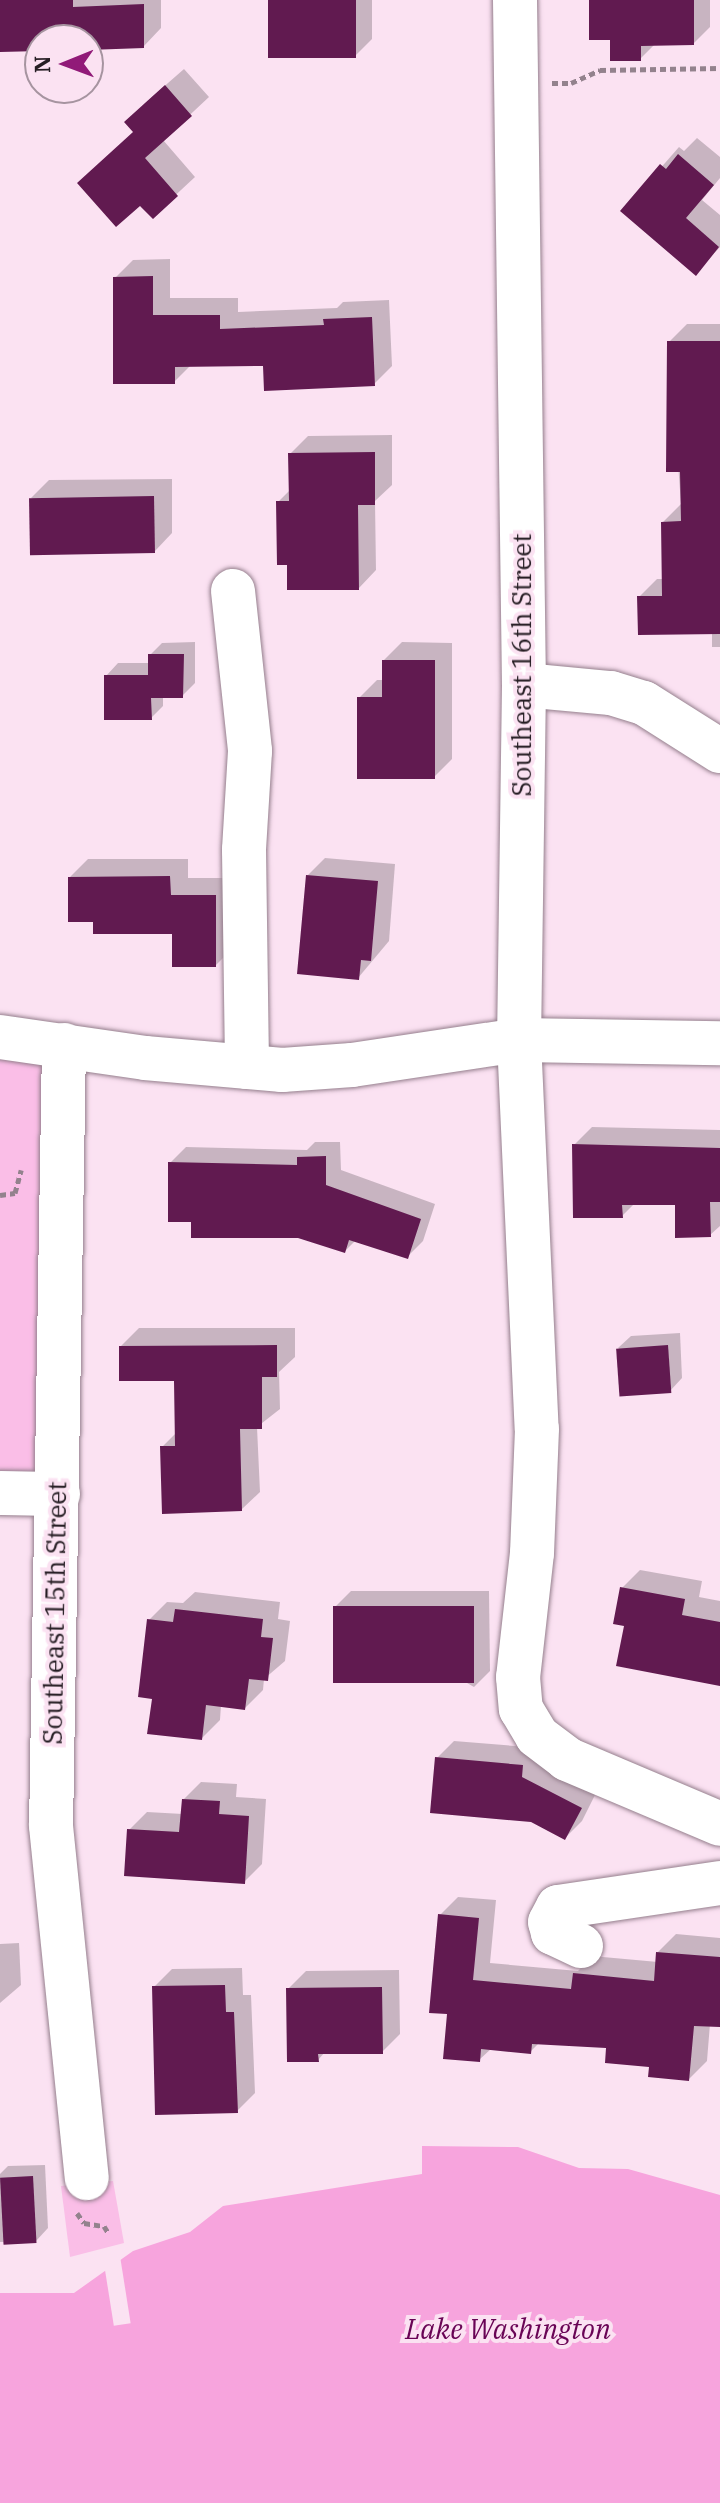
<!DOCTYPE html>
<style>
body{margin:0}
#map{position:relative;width:720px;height:2503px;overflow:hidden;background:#fbe2f2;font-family:"IBM Plex Serif",serif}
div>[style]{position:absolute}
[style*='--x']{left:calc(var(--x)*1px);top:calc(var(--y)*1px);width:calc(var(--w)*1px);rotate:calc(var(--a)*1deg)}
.green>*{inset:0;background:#fabee7}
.water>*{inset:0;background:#f7a4dd}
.pier>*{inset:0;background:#fbe2f2;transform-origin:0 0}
.shadow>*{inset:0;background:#0003}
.building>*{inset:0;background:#611a50;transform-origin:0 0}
.path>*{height:5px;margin-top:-2.5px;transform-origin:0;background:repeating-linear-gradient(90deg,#93828d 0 6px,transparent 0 10px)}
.roads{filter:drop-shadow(0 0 2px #957f8d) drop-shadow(0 0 2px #957f8d)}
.minor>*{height:44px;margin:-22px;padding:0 22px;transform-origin:22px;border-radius:22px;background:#fff}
span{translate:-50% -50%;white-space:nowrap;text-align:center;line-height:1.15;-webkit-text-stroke:8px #fbe2f2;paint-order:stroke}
.street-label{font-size:26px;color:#261e24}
.water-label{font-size:28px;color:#690455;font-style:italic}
.north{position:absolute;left:24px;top:24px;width:80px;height:80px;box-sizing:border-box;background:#fbe2f2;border:2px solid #a694a0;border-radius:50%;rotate:269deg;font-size:22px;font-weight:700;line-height:32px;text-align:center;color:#261e24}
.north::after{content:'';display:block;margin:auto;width:28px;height:36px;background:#911a78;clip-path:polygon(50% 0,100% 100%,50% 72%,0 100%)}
</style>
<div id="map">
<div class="green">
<i style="clip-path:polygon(0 1052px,43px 1055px,58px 1494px,0 1493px)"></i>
<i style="clip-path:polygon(113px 2181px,124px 2243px,70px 2257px,61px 2186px)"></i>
</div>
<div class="water">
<i style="clip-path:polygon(422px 2146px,518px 2147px,579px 2168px,628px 2169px,720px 2195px,720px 2503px,0 2503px,0 2293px,74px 2293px,133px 2251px,190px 2232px,223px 2206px,422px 2174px)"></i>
</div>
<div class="pier">
<i style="left:120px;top:2256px;width:68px;height:17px;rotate:81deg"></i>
</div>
<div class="shadow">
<i style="clip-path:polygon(0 0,161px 0,161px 28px,144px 46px,88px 48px,88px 40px,40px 40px,40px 49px,0 50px)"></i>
<i style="clip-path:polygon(270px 0,372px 0,372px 39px,355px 56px)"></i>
<i style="clip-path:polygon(591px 0,710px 0,710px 27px,694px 43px,655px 44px,640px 59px,612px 38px)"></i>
<i style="clip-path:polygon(184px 69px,209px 97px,163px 140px,195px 177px,153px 216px,141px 203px,135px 131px,144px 104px)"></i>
<i style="clip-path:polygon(697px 138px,720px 157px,720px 178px,702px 200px,720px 215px,720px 247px,696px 273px,623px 211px,679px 147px,684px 151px)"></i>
<i style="clip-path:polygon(170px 259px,170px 298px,238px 298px,238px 312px,337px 308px,343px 302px,389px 300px,392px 366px,374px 384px,265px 364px,191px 365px,174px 382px,115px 278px,133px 260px)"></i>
<i style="clip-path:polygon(687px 324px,720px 324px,720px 647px,712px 647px,712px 632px,639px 597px,657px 579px,664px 579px,663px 522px,681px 504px,669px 342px)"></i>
<i style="clip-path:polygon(392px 435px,392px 485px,375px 501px,376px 570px,359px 588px,289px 563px,278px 502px,290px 490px,290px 454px,308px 436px)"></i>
<i style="clip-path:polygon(172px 479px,172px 533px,155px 551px,31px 498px,49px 480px)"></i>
<i style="clip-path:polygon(195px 642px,195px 683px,182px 696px,163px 696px,163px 706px,151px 718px,106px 676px,118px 663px,150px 663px,150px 655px,162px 643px)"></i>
<i style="clip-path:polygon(402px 642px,452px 643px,452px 759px,434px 777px,359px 698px,377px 680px,384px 680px,384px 660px)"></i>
<i style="clip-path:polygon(325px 858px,395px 864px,389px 941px,358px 978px,307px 876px)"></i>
<i style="clip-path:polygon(88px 859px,188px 859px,188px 878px,233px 878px,234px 947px,216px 965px,174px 932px,95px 920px,70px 877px)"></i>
<i style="clip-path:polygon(592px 1127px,720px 1130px,720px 1226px,710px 1235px,677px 1203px,635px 1203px,622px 1216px,574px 1145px)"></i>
<i style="clip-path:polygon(315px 1142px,340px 1142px,341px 1170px,435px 1204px,423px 1241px,408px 1256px,356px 1240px,345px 1251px,298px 1236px,193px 1220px,170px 1163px,186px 1147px,307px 1150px)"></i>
<i style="clip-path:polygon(139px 1328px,295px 1328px,295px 1357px,279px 1372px,280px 1409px,257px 1427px,260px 1492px,242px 1509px,162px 1447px,177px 1432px,176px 1379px,121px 1346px)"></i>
<i style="clip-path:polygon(680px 1333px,682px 1378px,670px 1391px,618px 1348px,631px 1336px)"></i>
<i style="clip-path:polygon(640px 1570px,702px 1581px,699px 1597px,720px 1601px,720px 1684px,626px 1625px,622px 1588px)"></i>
<i style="clip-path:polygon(351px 1591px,489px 1591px,490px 1671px,474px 1687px,335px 1607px)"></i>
<i style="clip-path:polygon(195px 1592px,280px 1602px,278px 1619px,290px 1621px,285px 1661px,264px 1679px,263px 1690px,245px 1708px,221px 1705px,220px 1720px,202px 1738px,154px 1697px,149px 1620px,167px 1602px,183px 1603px)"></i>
<i style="clip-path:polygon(454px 1741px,539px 1748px,597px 1791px,582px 1821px,565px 1838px,437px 1758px)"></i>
<i style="clip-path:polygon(201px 1782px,237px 1784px,236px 1797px,266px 1799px,262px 1864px,244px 1882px,129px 1830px,147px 1812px,183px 1814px,183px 1800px)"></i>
<i style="clip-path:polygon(458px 1897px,496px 1900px,490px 1963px,578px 1971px,592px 1956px,658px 1962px,658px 1952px,676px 1934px,720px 1938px,720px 2025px,710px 2024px,707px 2061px,689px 2079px,609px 2046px,540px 2042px,530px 2052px,492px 2048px,479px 2060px,449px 2012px,440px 1915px)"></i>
<i style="clip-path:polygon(19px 1943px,21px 1985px,0 2003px,0 1944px)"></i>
<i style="clip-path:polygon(242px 1968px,243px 1995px,251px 1995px,255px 2093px,237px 2111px,154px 1987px,172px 1969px)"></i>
<i style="clip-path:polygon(399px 1970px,400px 2034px,382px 2052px,325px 2052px,318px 2060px,288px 1989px,306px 1971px)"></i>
<i style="clip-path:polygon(45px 2165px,48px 2228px,36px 2241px,0 2242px,0 2174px,8px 2166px)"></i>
</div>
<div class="building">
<i style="clip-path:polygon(0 0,73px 0,73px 7px,144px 4px,144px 48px,88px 50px,88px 40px,40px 40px,40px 51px,0 52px)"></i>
<i style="left:268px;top:0;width:88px;height:58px"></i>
<i style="clip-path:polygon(589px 0,694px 0,694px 45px,641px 46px,641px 61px,610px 61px,610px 40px,589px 40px)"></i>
<i style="clip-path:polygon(165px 85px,192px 116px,145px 158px,178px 196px,153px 219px,140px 206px,116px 227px,77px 183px,133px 132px,124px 122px)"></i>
<i style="clip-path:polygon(678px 154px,714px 185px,686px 218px,719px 247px,696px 276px,620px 211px,660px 164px,666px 169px)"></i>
<i style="clip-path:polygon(153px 276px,153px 315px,220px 315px,220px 329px,324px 325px,323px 319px,372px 317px,375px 386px,264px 391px,263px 366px,175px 367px,175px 384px,113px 384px,113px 277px)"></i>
<i style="clip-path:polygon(667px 341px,720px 341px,720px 634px,638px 635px,637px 596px,662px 596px,661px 522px,681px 521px,680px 472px,666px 472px)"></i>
<i style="clip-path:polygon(375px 452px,375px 505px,358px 505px,359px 590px,287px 590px,287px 565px,277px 565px,276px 501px,289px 501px,288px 453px)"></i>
<i style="left:154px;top:496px;width:57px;height:125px;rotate:89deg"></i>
<i style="clip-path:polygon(148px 654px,184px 654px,183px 698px,151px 698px,152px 720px,104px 720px,104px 675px,148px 675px)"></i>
<i style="clip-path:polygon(382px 660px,435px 660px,435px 779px,357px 779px,357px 697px,382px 697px)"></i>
<i style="clip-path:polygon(306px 875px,378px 881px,371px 961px,361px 960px,359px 980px,297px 974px)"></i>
<i style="clip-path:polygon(170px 876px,171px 895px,216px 895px,216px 967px,172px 967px,172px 934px,93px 934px,93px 922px,68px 922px,68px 877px)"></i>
<i style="clip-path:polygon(572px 1144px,720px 1148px,720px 1202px,710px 1202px,711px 1237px,675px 1238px,675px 1205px,622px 1205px,623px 1218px,573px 1218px)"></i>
<i style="clip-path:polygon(326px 1156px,326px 1185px,421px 1219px,408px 1259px,349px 1240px,345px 1253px,298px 1238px,191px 1238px,191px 1222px,168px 1222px,168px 1162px,297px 1165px,297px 1157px)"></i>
<i style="clip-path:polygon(277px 1345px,277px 1377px,262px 1377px,262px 1429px,240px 1429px,242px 1511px,162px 1514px,160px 1446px,175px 1446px,174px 1381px,119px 1381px,119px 1346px)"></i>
<i style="left:668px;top:1345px;width:48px;height:52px;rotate:86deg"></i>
<i style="clip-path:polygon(620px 1587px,685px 1599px,682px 1615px,720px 1622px,720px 1686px,616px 1666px,624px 1626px,613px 1624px)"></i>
<i style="left:333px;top:1606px;width:141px;height:77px"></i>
<i style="clip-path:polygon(175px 1609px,263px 1619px,261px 1637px,273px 1638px,268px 1681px,249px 1679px,245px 1710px,206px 1705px,202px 1740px,147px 1734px,152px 1699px,138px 1697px,147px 1619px,173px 1622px)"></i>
<i style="clip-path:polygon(435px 1757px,523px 1765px,522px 1777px,582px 1808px,565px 1840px,531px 1822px,430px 1813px)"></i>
<i style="clip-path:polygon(182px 1799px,220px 1801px,219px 1814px,249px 1816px,245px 1884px,124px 1876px,127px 1829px,179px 1832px)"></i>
<i style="clip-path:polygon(438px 1914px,479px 1918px,473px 1980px,571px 1989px,573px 1973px,654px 1981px,656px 1952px,720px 1957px,720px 2027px,694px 2026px,689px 2081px,648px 2077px,649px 2067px,605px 2063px,606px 2048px,532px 2044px,531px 2054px,481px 2049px,480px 2062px,443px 2059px,447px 2014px,429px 2013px)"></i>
<i style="clip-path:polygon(225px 1985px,226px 2012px,234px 2012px,238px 2113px,155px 2115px,152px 1986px)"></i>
<i style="clip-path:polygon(382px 1987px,383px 2054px,318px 2054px,319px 2062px,287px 2062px,286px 1988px)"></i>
<i style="left:33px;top:2176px;width:67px;height:33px;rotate:87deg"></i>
</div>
<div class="path">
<i style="--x:552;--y:83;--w:19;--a:0"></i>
<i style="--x:571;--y:83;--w:32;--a:-24"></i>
<i style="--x:600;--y:70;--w:120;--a:-1"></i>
<i style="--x:0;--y:1195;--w:15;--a:-8"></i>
<i style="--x:15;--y:1193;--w:24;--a:-75"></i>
<i style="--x:77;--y:2213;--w:12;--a:55"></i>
<i style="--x:84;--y:2223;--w:20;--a:9"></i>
<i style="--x:104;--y:2226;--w:9;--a:58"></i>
</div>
<div class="roads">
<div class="minor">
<i style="--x:515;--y:0;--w:685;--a:89.25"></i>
<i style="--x:524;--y:685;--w:355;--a:90.8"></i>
<i style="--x:519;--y:1040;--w:389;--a:87.4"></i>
<i style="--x:537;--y:1429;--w:124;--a:92.3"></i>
<i style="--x:532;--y:1553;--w:125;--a:96.4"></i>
<i style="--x:518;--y:1677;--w:32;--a:85"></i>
<i style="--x:521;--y:1709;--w:31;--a:59"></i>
<i style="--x:537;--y:1736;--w:38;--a:37"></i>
<i style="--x:567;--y:1759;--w:166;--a:23"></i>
<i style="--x:233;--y:591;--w:161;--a:83.9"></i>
<i style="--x:250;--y:751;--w:99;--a:93.5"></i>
<i style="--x:244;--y:850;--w:217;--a:89.2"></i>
<i style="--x:524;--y:685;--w:87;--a:5.3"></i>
<i style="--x:611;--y:693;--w:34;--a:17"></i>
<i style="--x:644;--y:703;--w:90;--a:32.3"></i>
<i style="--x:0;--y:1037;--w:147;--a:8.2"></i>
<i style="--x:145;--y:1058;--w:138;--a:5"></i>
<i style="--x:282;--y:1070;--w:70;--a:-4.1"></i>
<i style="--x:352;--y:1065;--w:169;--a:-8.5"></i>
<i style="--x:519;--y:1040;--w:201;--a:0.9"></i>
<i style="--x:64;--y:1045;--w:781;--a:90.95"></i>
<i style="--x:51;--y:1826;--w:354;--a:84.2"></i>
<i style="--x:0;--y:1493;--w:58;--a:1"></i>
<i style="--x:581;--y:1946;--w:31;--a:-155"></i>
<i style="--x:553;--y:1933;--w:11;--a:-105"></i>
<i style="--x:550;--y:1922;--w:17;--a:-62"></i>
<i style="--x:558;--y:1907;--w:164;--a:-8.4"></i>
</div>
</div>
<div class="street-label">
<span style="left:522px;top:665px;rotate:-90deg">Southeast 16th Street</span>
<span style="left:55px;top:1613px;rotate:-89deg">Southeast 15th Street</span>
</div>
<div class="water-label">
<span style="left:508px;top:2329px">Lake Washington</span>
</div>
<div class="north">N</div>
</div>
